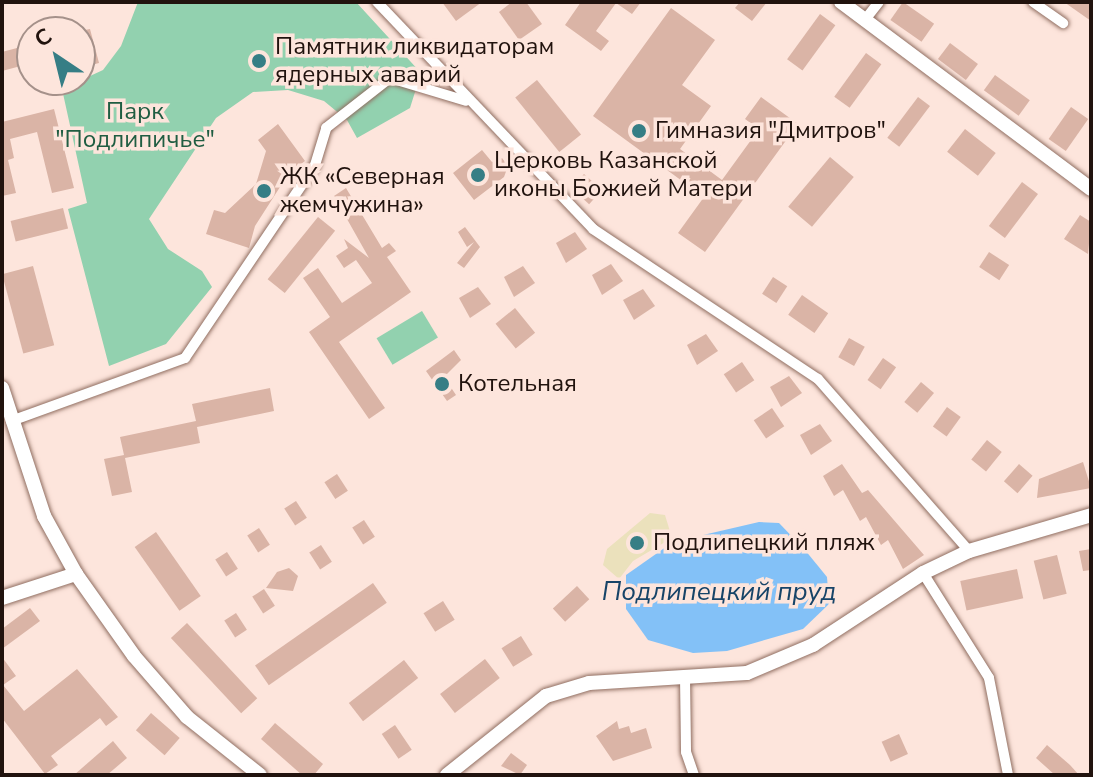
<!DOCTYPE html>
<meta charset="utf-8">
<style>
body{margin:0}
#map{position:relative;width:1093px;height:777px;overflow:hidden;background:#fde5dc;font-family:"Nunito Sans",sans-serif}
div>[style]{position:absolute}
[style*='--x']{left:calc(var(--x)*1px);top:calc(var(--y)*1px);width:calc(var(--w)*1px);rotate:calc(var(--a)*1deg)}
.green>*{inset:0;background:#92d1af;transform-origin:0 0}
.sand>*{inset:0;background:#ebe1bc}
.water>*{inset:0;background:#83c1f7}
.building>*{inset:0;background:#dab4a6;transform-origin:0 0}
.roads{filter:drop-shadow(0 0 2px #906e61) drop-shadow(0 0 2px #906e61)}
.street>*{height:10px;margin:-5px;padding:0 5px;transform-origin:5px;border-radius:5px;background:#fff}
.secondary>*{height:14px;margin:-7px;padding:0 7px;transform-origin:7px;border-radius:7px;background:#fff}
.dots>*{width:22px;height:22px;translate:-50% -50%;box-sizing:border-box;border:4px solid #fde5dc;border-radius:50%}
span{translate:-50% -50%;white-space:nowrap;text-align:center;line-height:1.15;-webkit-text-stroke:7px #fde5dc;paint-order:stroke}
.poi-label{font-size:24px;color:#21130e}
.left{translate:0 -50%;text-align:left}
.park-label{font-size:24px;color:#205d42}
.water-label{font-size:26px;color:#174468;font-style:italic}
.frame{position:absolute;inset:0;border:4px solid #21130e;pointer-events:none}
.north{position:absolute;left:16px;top:16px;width:80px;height:80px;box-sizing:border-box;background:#fde5dc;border:2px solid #a5918a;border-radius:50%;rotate:325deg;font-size:22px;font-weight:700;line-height:32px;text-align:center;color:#21130e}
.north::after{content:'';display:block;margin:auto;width:28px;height:36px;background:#367e85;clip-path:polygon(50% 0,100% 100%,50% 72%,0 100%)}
</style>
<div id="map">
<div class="green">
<i style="clip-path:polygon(138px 2px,356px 2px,421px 73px,410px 108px,357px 138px,347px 120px,324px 101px,288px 90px,253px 92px,216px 118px,149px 219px,168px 249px,202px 271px,212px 287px,166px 344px,109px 366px,68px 209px,87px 203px,62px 89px,103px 70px,121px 46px)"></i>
<i style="left:422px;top:311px;width:31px;height:53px;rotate:59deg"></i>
</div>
<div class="sand">
<i style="clip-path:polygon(650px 513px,665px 515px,672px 538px,633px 561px,619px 579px,603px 565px,607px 549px)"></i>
</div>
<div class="water">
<i style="clip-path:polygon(759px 522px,779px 523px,805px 550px,827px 577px,829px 604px,803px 629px,727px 651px,693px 653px,648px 640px,626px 609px,626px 575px,673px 542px)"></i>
</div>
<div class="building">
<i style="clip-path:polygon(442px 2px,482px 2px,456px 21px)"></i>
<i style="clip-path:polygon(512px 2px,526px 2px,542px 24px,519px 40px,499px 12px)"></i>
<i style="clip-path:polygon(581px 2px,641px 2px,632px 14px,616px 3px,596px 31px,609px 41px,601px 51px,565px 25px)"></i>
<i style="clip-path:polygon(740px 2px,767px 2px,752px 21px,735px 8px)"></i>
<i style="left:903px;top:2px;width:38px;height:22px;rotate:35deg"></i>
<i style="clip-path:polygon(1064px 2px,1091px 2px,1091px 21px)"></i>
<i style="clip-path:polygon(671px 8px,715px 40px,682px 85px,711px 106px,680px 149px,722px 180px,759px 129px,745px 119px,761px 97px,798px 124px,705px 252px,678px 233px,704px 197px,593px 116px)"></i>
<i style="left:820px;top:14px;width:19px;height:56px;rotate:36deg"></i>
<i style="clip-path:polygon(90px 29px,99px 63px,80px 68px,80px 31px)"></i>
<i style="left:950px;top:43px;width:35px;height:20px;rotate:37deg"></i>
<i style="clip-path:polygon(32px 44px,32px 63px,2px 71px,2px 52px)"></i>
<i style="left:866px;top:53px;width:19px;height:54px;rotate:36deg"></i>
<i style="left:995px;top:75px;width:43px;height:19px;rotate:36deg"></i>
<i style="left:537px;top:80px;width:70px;height:28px;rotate:51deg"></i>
<i style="left:918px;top:97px;width:15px;height:51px;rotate:37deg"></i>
<i style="left:1071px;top:107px;width:21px;height:39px;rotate:35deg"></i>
<i style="clip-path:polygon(54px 109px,74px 188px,52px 193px,37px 132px,10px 139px,14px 158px,8px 160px,16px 193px,2px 196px,2px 122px)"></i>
<i style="clip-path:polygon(278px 124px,305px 161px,289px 173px,255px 226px,249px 248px,206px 234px,214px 210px,225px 213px,256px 184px,266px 151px,258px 140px)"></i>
<i style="left:965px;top:129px;width:39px;height:29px;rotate:38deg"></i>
<i style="clip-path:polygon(482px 150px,492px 162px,502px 158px,508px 166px,504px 177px,474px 200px,453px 173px)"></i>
<i style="left:830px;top:157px;width:31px;height:65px;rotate:40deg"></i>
<i style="left:584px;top:174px;width:24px;height:19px;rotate:42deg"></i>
<i style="left:1022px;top:182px;width:20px;height:55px;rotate:37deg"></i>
<i style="clip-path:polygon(346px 188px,382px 248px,389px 243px,396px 251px,387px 257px,411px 292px,339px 342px,385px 408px,369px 419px,309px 332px,330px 317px,303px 278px,318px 268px,342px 303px,372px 283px,356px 260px,344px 268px,336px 256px,348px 248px,344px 239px,369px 258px,334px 196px)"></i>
<i style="left:63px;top:208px;width:21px;height:54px;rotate:76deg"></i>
<i style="clip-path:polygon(1080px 215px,1091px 222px,1088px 254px,1064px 239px)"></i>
<i style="left:318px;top:217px;width:22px;height:80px;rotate:39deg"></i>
<i style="clip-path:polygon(465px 227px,480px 247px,464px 268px,457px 263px,474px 242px,467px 247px,458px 232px)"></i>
<i style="clip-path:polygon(575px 232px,587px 249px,566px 263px,556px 243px)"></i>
<i style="left:989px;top:252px;width:24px;height:18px;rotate:33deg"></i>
<i style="clip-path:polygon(611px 264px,623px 281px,602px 295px,592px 275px)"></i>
<i style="left:33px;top:266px;width:82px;height:32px;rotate:75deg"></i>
<i style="clip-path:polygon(523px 266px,535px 283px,514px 297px,504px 277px)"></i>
<i style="left:773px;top:277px;width:17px;height:20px;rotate:33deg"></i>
<i style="clip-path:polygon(478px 287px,491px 304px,470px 318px,459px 298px)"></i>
<i style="clip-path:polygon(643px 289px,655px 306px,634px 320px,623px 300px)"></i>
<i style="left:802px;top:295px;width:32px;height:24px;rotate:35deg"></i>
<i style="left:515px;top:308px;width:32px;height:25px;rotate:51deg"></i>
<i style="clip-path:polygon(706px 334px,718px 351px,697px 365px,687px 345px)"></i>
<i style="left:849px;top:338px;width:18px;height:22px;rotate:29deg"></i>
<i style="clip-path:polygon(454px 350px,461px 360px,444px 377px,456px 395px,447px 401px,426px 371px)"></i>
<i style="left:883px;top:358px;width:16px;height:27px;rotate:35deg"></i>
<i style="left:742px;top:362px;width:22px;height:22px;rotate:56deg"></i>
<i style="clip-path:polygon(789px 376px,802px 393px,781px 407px,770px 387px)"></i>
<i style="left:921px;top:382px;width:17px;height:26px;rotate:40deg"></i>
<i style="clip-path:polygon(270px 388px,274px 411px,197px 427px,200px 443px,125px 458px,132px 492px,112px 496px,104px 459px,124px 455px,120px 437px,196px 421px,192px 404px)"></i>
<i style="left:947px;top:407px;width:17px;height:24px;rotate:36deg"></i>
<i style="left:772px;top:408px;width:22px;height:22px;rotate:56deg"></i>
<i style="clip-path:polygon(820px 424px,832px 441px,811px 455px,800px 435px)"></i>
<i style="left:987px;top:440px;width:19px;height:25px;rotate:39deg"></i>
<i style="clip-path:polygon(1083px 462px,1091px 488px,1037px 498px,1039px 479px)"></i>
<i style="clip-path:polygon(842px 464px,862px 493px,868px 490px,924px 555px,903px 569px,888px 540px,881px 545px,866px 517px,860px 521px,843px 490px,834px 496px,823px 476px)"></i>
<i style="left:1019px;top:464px;width:18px;height:23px;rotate:41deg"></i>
<i style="left:337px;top:474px;width:20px;height:15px;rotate:57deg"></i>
<i style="left:296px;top:501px;width:20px;height:14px;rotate:57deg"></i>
<i style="left:364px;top:520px;width:20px;height:14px;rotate:57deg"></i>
<i style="left:259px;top:528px;width:20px;height:14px;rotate:57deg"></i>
<i style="left:156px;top:532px;width:78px;height:26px;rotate:55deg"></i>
<i style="left:321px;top:545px;width:20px;height:14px;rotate:57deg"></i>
<i style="clip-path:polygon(1091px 549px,1091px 570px,1083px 571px,1079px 551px)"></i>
<i style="left:227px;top:552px;width:20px;height:14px;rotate:57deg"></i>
<i style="left:1057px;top:555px;width:40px;height:24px;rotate:76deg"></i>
<i style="clip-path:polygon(289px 568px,298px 576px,293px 591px,266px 588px,277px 572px)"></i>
<i style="left:1017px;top:569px;width:30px;height:58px;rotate:78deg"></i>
<i style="left:373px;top:583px;width:24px;height:144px;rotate:55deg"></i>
<i style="left:577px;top:586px;width:18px;height:33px;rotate:47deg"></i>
<i style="left:264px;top:589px;width:20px;height:14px;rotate:57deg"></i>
<i style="left:443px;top:601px;width:22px;height:23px;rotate:58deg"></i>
<i style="clip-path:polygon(30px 608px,40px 621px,2px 649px,2px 629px)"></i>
<i style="left:236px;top:613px;width:20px;height:14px;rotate:57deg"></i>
<i style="left:187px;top:623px;width:103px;height:22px;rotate:47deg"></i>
<i style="left:521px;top:636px;width:22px;height:23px;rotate:58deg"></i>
<i style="clip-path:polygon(2px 657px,16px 676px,3px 685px,24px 711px,77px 669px,118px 717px,106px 726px,100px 718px,51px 756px,58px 765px,45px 774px,2px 718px)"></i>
<i style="left:485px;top:659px;width:24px;height:57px;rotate:52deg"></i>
<i style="left:404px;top:660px;width:23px;height:70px;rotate:52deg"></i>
<i style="left:151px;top:713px;width:38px;height:23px;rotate:41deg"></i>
<i style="clip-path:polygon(617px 721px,619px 729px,629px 726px,631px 733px,646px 728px,652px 748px,613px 761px,596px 736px)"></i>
<i style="clip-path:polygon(275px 723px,323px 764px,314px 775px,302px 775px,261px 739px)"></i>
<i style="left:395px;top:725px;width:30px;height:16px;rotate:56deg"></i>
<i style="left:899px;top:734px;width:22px;height:19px;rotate:66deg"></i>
<i style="clip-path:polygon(113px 741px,127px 758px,107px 775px,74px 775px)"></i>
<i style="clip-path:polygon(1047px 745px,1070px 765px,1079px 775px,1055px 775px,1036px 758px)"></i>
<i style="clip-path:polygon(511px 753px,527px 765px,520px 775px,501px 766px)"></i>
</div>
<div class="roads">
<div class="street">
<i style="--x:377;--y:2;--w:313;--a:46.4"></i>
<i style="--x:593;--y:229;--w:270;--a:33.7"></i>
<i style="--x:818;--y:379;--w:229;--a:48.7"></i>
<i style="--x:1033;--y:2;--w:37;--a:35"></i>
<i style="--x:864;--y:21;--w:24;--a:-52"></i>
<i style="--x:11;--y:421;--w:185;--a:-19.9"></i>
<i style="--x:185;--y:358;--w:233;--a:-56"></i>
<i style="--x:315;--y:165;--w:39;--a:-73"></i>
<i style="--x:326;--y:128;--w:81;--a:-38"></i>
<i style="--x:390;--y:78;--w:79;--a:16.8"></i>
<i style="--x:923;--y:573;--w:124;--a:57.8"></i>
<i style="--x:989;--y:678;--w:99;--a:78.9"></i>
<i style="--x:685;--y:677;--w:75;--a:89.2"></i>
<i style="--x:686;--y:752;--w:24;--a:71"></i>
</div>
<div class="secondary">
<i style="--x:841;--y:2;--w:312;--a:36.8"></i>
<i style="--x:2;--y:388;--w:135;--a:71.8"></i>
<i style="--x:44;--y:516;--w:66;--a:61.1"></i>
<i style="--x:76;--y:574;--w:100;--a:54.7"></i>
<i style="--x:134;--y:656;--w:81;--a:49"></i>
<i style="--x:187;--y:717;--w:93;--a:38.5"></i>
<i style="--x:2;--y:598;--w:78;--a:-18"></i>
<i style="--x:447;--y:775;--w:127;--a:-38.6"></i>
<i style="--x:546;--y:696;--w:45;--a:-16.8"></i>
<i style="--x:589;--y:683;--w:158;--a:-3.6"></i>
<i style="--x:747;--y:673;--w:72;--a:-23"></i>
<i style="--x:813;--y:645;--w:131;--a:-33.2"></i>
<i style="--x:923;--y:573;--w:51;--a:-25.6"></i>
<i style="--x:969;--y:551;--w:127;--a:-16.4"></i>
</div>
</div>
<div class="dots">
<i style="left:259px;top:61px;background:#367e85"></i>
<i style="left:639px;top:131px;background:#367e85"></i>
<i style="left:478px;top:175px;background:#367e85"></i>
<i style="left:264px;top:191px;background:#367e85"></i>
<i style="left:442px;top:384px;background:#367e85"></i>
<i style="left:637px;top:543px;background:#367e85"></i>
</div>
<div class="poi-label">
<span class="left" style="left:275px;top:61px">Памятник ликвидаторам<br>ядерных аварий</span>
<span class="left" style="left:655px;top:131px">Гимназия "Дмитров"</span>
<span class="left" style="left:494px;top:175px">Церковь Казанской<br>иконы Божией Матери</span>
<span class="left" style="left:280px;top:191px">ЖК «Северная<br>жемчужина»</span>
<span class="left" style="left:458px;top:384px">Котельная</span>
<span class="left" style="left:653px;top:543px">Подлипецкий пляж</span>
</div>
<div class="park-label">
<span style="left:135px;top:126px">Парк<br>"Подлипичье"</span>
</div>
<div class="water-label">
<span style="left:719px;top:592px">Подлипецкий пруд</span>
</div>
<div class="frame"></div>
<div class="north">С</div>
</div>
